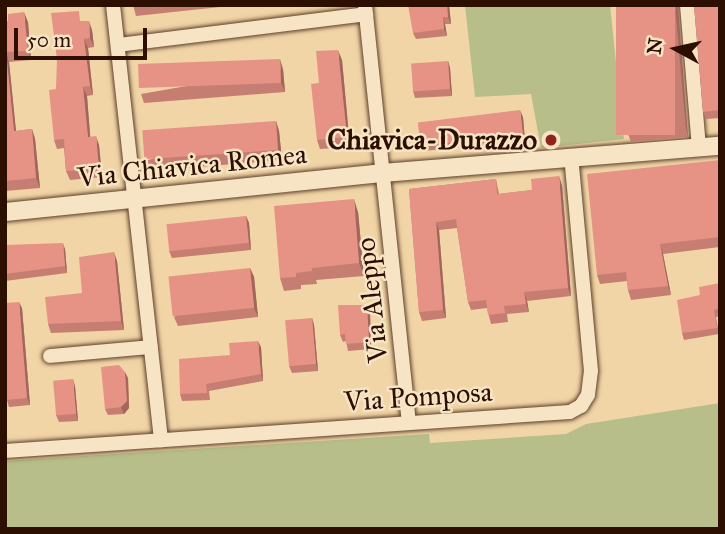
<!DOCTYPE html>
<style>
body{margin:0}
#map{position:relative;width:725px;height:534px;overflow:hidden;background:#f1d5a6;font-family:"IM FELL Great Primer",serif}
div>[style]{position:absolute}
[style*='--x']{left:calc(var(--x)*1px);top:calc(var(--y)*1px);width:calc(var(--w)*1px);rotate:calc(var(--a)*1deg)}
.green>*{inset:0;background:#b7be89}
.roads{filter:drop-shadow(0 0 2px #5d402a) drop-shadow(0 0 2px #5d402a)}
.minor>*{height:14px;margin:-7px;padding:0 7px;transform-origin:7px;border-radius:7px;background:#f6e4c5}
.tertiary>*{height:18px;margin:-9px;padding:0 9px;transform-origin:9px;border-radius:9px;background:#f6e4c5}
.wall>*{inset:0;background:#c67e72}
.shaded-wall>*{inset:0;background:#a1675d}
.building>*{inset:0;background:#e69385;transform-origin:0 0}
.dots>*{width:19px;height:19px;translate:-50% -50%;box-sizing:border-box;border:4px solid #f6e4c5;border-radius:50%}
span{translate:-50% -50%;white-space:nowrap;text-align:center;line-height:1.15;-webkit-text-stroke:5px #f6e4c5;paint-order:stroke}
.poi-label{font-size:28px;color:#2c0f00;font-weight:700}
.right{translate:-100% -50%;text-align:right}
.street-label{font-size:28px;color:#2c0f00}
.frame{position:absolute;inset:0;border:7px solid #2c0f00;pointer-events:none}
.north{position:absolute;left:641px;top:14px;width:70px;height:70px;-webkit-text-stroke:5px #f6e4c5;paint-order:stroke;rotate:278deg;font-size:19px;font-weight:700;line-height:28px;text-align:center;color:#2c0f00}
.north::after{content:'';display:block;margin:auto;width:24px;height:32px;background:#2c0f00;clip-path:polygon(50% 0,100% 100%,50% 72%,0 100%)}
.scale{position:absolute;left:14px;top:28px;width:133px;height:32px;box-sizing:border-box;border:4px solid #2c0f00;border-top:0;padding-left:9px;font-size:21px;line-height:24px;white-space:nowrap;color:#2c0f00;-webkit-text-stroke:5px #f6e4c5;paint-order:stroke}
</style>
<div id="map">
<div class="green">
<i style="clip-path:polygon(465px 5px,610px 5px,624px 139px,541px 148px,531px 94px,475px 97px)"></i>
<i style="clip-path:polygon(720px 403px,720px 529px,5px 529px,5px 461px,429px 434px,430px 443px,566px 434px,586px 424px)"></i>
</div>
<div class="roads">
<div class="minor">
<i style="--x:113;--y:5;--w:438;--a:83.7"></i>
<i style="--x:365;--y:5;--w:419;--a:84"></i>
<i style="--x:687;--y:5;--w:143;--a:85.2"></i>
<i style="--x:118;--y:45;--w:250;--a:-7.1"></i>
<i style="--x:50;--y:356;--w:101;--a:-5.1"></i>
<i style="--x:5;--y:451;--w:566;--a:-3.95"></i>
<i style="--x:570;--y:412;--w:13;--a:-29"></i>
<i style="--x:581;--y:406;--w:13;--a:-58"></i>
<i style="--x:588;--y:395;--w:24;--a:-83"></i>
<i style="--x:591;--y:371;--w:215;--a:-95.3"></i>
</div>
<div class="tertiary">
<i style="--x:5;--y:212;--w:379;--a:-5.9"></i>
<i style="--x:382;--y:173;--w:339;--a:-4.6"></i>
</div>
</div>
<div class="wall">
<i style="clip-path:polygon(133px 5px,239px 5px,136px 16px)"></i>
<i style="clip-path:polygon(259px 5px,277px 5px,260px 7px)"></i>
<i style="clip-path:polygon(449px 5px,451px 24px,445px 24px,447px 36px,416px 39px,413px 33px)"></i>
<i style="clip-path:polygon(720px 5px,720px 118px,706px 119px,703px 112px)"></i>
<i style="clip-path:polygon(677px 6px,688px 137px,631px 142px,628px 134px)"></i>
<i style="clip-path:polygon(5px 21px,28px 22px,31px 60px,9px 62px,16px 131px,32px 129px,35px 139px,40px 188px,5px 191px)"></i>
<i style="clip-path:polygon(83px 21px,92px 30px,94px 47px,88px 48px,93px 95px,87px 96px,90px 137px,99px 145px,102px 177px,70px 180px,66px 171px,64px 148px,57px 149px,54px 140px,56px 89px)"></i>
<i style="clip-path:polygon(342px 60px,350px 147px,320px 149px,317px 140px,319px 83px)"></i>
<i style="clip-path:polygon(448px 61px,450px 68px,452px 96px,415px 98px,413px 91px)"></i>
<i style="clip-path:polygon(283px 69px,285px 92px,144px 103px,141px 94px)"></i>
<i style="clip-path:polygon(523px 117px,525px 141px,423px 151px,420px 144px)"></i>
<i style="clip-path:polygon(276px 121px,279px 131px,282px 160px,149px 171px,145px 161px)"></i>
<i style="clip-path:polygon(720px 160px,720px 247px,663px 254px,671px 295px,631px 300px,628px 290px,627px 281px,600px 284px,597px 275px)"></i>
<i style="clip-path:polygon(496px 179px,499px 194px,532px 190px,562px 185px,571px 296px,527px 301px,529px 312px,507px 314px,508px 322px,491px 324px,487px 308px,471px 310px,468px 302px,457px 228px,439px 230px,446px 318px,422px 321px,419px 312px,409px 189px)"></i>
<i style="clip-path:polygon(358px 212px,364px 276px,316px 280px,317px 284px,301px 285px,301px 289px,284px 291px,280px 278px)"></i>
<i style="clip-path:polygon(246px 216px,249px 223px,251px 250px,172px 258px,169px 251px)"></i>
<i style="clip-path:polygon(5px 245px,65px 249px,67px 273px,5px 281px)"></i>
<i style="clip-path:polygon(117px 261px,124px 330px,51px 333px,48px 324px)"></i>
<i style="clip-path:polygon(250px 268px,254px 277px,258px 317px,178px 326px,174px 317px)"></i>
<i style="clip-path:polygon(720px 283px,720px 316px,716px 317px,719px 334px,684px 340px,682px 333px,700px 295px)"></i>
<i style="clip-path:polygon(367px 305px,370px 311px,371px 349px,348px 351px,346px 341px,343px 342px,340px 335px)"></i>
<i style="clip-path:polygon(22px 308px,30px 405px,9px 407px,7px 400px)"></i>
<i style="clip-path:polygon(312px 318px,314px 325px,318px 371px,292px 373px,289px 366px)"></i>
<i style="clip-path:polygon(261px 347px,263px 381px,209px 391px,210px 400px,182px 401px,180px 394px,230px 355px)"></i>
<i style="clip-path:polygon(128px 378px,129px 408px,124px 414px,108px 415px,105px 409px)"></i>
<i style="clip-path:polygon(75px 386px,78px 421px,59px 422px,56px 415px)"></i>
</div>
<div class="shaded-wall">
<i style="clip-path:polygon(447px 5px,449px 5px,451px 24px,448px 17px)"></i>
<i style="clip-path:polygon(675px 5px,678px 5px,688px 137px,686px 129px)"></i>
<i style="clip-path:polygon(24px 12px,28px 22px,31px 60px,28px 51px)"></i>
<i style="clip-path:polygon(443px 17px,445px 24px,447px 36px,444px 29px)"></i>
<i style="clip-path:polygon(89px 21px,92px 30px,94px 47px,90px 38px)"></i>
<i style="clip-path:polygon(84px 39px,88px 48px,93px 95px,90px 86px)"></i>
<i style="clip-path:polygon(338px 50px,342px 60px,350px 147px,347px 137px)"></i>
<i style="clip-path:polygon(6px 52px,9px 62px,17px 141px,14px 131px)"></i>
<i style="clip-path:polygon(280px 59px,283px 69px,285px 92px,281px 83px)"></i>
<i style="clip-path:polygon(448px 61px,450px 68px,452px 96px,450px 89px)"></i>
<i style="clip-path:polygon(83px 87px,87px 96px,91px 146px,88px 137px)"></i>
<i style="clip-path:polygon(520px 110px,523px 117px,525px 141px,523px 134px)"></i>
<i style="clip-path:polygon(276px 121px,279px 131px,282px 160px,278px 150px)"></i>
<i style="clip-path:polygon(32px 129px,35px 139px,40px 188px,36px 178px)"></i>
<i style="clip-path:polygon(96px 136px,99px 145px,102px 177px,99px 168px)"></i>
<i style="clip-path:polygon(559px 176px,562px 185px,571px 296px,568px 288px)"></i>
<i style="clip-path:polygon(354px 199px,358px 212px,364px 276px,359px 263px)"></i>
<i style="clip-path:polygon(246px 216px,249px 223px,251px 250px,249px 243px)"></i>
<i style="clip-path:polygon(436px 222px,439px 230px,446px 318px,443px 310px)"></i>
<i style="clip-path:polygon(63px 243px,65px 249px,67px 273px,65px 266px)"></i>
<i style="clip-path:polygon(660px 244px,663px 254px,671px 295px,668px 286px)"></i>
<i style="clip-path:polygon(114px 252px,117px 261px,124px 330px,121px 321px)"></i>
<i style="clip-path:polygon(250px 268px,254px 277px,258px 317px,254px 308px)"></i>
<i style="clip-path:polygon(524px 292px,527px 301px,529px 312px,526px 304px)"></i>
<i style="clip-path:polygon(19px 302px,22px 308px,30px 405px,27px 398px)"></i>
<i style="clip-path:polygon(367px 305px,370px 311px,371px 349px,369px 342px)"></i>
<i style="clip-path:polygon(312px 318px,314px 325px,318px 371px,316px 364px)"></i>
<i style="clip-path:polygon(258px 341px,261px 347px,263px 381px,261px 374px)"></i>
<i style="clip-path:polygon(125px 372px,128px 378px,129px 408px,124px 414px,121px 407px)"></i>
<i style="clip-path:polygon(73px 379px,75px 386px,78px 421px,76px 414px)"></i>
</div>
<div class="building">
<i style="clip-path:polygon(133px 5px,152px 5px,133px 7px)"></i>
<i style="clip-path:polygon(408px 5px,447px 5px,448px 17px,443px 17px,444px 29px,413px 33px)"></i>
<i style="left:616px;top:5px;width:59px;height:130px"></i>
<i style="clip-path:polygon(694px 5px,720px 5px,720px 110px,703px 112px)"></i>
<i style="clip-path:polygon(79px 11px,80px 21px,89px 21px,90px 38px,84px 39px,90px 86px,83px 87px,88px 137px,96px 136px,99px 168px,66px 171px,64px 139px,54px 140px,49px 90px,56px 89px,57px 59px,51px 13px)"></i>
<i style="clip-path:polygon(24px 12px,28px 51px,6px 52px,14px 131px,32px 129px,36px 178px,5px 181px,5px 21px,8px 21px,8px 14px)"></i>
<i style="clip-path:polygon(338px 50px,347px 137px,317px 140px,311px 84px,319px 83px,316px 51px)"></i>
<i style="left:280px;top:59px;width:24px;height:142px;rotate:88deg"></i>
<i style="left:448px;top:61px;width:28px;height:37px;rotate:86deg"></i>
<i style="left:520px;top:110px;width:24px;height:103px;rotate:83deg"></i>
<i style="left:276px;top:121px;width:29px;height:134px;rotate:86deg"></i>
<i style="clip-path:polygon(720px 160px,720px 237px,660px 244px,668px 286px,628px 290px,626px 272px,597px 275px,587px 174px)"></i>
<i style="clip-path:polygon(559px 176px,568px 288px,524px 292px,526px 304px,504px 306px,505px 313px,488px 315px,486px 300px,468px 302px,456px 219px,436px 222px,443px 310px,419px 312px,409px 189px,496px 179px,497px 194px,532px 190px,531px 179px)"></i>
<i style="clip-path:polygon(354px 199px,359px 263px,312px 268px,312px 271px,296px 273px,296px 277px,280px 278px,274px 206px)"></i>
<i style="left:246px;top:216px;width:27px;height:80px;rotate:84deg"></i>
<i style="clip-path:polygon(63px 243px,65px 266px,5px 274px,5px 245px)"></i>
<i style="clip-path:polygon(114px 252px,121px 321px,48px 324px,45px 297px,82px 293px,79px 257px)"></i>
<i style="left:250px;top:268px;width:40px;height:82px;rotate:84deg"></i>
<i style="clip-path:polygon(720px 283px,720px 308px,714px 310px,717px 328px,682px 333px,677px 300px,700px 295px,699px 287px)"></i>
<i style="clip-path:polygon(19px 302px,27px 398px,7px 400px,5px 382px,5px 303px)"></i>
<i style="clip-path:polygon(338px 305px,367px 305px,369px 342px,346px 344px,345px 334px,340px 335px)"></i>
<i style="left:312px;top:318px;width:46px;height:27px;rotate:85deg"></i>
<i style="clip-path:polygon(258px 341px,261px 374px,206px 384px,207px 393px,180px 394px,179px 359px,230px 355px,229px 343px)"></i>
<i style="clip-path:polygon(119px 365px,125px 372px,127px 401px,121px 407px,105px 409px,101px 367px)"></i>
<i style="left:73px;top:379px;width:35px;height:20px;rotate:85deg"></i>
</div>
<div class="dots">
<i style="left:551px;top:140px;background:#8f2418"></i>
</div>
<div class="poi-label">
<span class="right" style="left:537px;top:140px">Chiavica-Durazzo</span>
</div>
<div class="street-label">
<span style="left:192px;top:166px;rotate:-6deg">Via Chiavica Romea</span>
<span style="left:372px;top:300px;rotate:-96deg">Via Aleppo</span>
<span style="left:418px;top:397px;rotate:-4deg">Via Pomposa</span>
</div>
<div class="frame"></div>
<div class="north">N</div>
<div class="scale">50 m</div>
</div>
